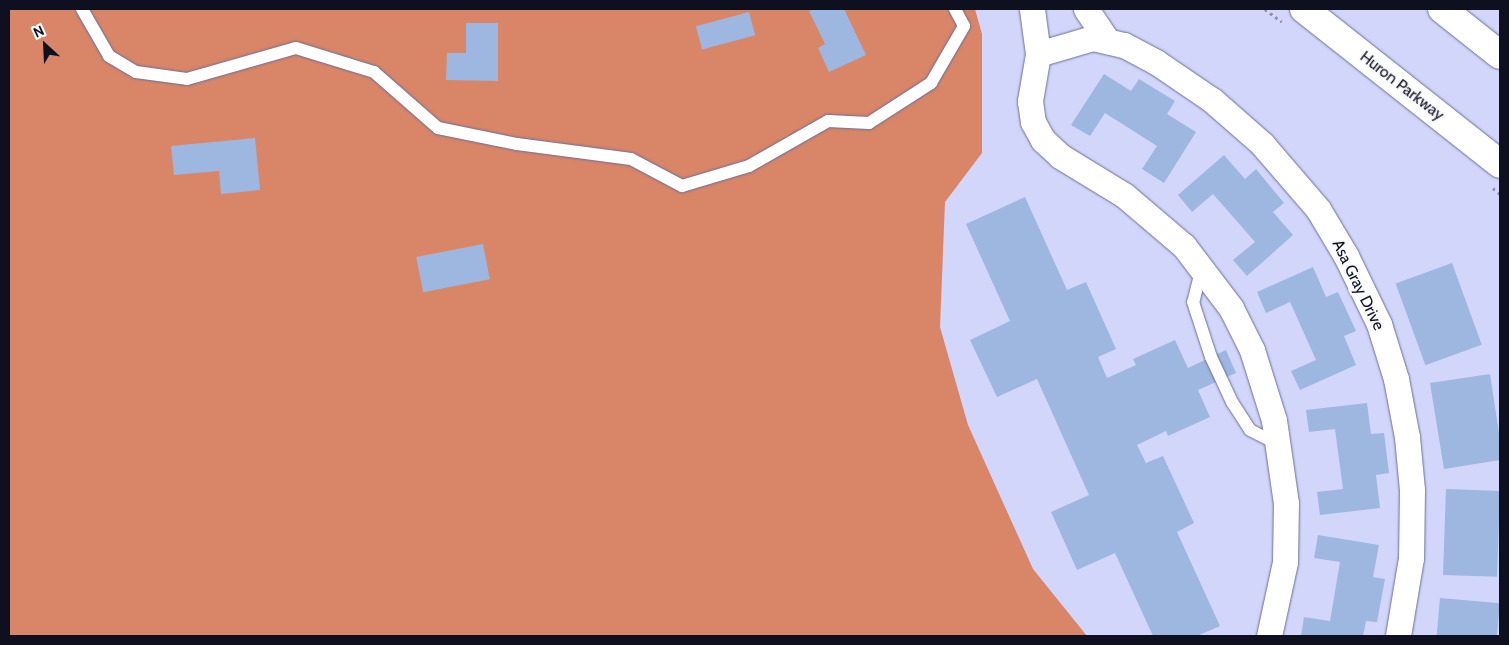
<!DOCTYPE html>
<style>
body{margin:0}
#map{position:relative;width:1509px;height:645px;overflow:hidden;background:#d2d6fb;font-family:Cabin,sans-serif}
div>[style]{position:absolute}
[style*='--x']{left:calc(var(--x)*1px);top:calc(var(--y)*1px);width:calc(var(--w)*1px);rotate:calc(var(--a)*1deg)}
.forest>*{inset:0;background:#d98567}
.building>*{inset:0;background:#9eb7e0;transform-origin:0 0}
.path>*{height:3px;margin-top:-1.5px;transform-origin:0;background:repeating-linear-gradient(90deg,#8e91ae 0 2.5px,transparent 0 6.5px)}
.roads{filter:drop-shadow(0 0 1px #6b6e98) drop-shadow(0 0 1px #6b6e98)}
.lane>*{height:12px;margin:-6px;padding:0 6px;transform-origin:6px;border-radius:6px;background:#fff}
.street>*{height:25px;margin:-12.5px;padding:0 12.5px;transform-origin:12.5px;border-radius:12.5px;background:#fff}
.secondary>*{height:28px;margin:-14px;padding:0 14px;transform-origin:14px;border-radius:14px;background:#fff}
span{translate:-50% -50%;white-space:nowrap;text-align:center;line-height:1.15;-webkit-text-stroke:4.5px #f9fafe;paint-order:stroke}
.street-label{font-size:16px;color:#0f101f}
.frame{position:absolute;inset:0;border:10px solid #0f101f;pointer-events:none}
.north{position:absolute;left:20px;top:20px;width:50px;height:50px;-webkit-text-stroke:4px #f9fafe;paint-order:stroke;rotate:335deg;font-size:14px;font-weight:700;line-height:20px;text-align:center;color:#0f101f}
.north::after{content:'';display:block;margin:auto;width:18px;height:22px;background:#0f101f;clip-path:polygon(50% 0,100% 100%,50% 72%,0 100%)}
</style>
<div id="map">
<div class="forest">
<i style="clip-path:polygon(9px 9px,975px 9px,982px 34px,982px 153px,945px 202px,940px 327px,968px 425px,1033px 569px,1087px 636px,9px 636px)"></i>
</div>
<div class="building">
<i style="clip-path:polygon(814px 9px,844px 9px,866px 55px,829px 72px,818px 48px,825px 44px,809px 11px)"></i>
<i style="left:749px;top:12px;width:24px;height:55px;rotate:75deg"></i>
<i style="clip-path:polygon(466px 23px,498px 23px,498px 81px,446px 80px,447px 53px,466px 53px)"></i>
<i style="clip-path:polygon(1104px 74px,1131px 91px,1139px 79px,1175px 101px,1167px 114px,1196px 132px,1164px 183px,1142px 169px,1157px 146px,1105px 113px,1090px 136px,1071px 125px)"></i>
<i style="clip-path:polygon(255px 138px,260px 190px,221px 194px,219px 171px,174px 175px,171px 146px)"></i>
<i style="clip-path:polygon(1224px 155px,1245px 179px,1256px 169px,1284px 203px,1273px 212px,1293px 235px,1247px 276px,1233px 260px,1255px 242px,1213px 194px,1192px 212px,1178px 195px)"></i>
<i style="clip-path:polygon(1025px 197px,1067px 290px,1086px 282px,1116px 349px,1098px 357px,1107px 378px,1136px 365px,1133px 359px,1175px 340px,1188px 368px,1226px 350px,1236px 373px,1198px 390px,1210px 417px,1168px 436px,1166px 431px,1137px 445px,1146px 463px,1163px 456px,1194px 523px,1177px 532px,1220px 626px,1197px 636px,1153px 636px,1115px 553px,1077px 570px,1051px 512px,1089px 495px,1037px 379px,997px 397px,970px 340px,1010px 321px,966px 224px)"></i>
<i style="left:483px;top:244px;width:36px;height:68px;rotate:79deg"></i>
<i style="left:1452px;top:263px;width:87px;height:60px;rotate:70deg"></i>
<i style="clip-path:polygon(1313px 267px,1326px 297px,1338px 292px,1356px 331px,1344px 336px,1356px 365px,1300px 390px,1291px 371px,1316px 360px,1290px 302px,1266px 313px,1257px 292px)"></i>
<i style="clip-path:polygon(1490px 374px,1500px 440px,1500px 460px,1444px 469px,1430px 383px)"></i>
<i style="clip-path:polygon(1367px 403px,1371px 434px,1384px 433px,1389px 473px,1376px 475px,1380px 508px,1320px 515px,1317px 492px,1343px 489px,1335px 429px,1309px 432px,1306px 410px)"></i>
<i style="left:1446px;top:489px;width:54px;height:86px;rotate:2deg"></i>
<i style="clip-path:polygon(1318px 535px,1379px 545px,1373px 577px,1385px 579px,1377px 622px,1366px 621px,1363px 636px,1301px 636px,1304px 617px,1330px 621px,1340px 562px,1314px 558px)"></i>
<i style="left:1440px;top:598px;width:60px;height:38px;rotate:5deg"></i>
</div>
<div class="path">
<i style="--x:1265;--y:9;--w:21;--a:37"></i>
<i style="--x:1493;--y:188;--w:9;--a:41"></i>
</div>
<div class="roads">
<div class="lane">
<i style="--x:82;--y:9;--w:54;--a:60.1"></i>
<i style="--x:109;--y:56;--w:31;--a:31"></i>
<i style="--x:136;--y:72;--w:51;--a:7.8"></i>
<i style="--x:187;--y:79;--w:113;--a:-15.9"></i>
<i style="--x:296;--y:48;--w:82;--a:17.1"></i>
<i style="--x:374;--y:72;--w:85;--a:41.2"></i>
<i style="--x:438;--y:128;--w:81;--a:11.4"></i>
<i style="--x:517;--y:144;--w:115;--a:7.5"></i>
<i style="--x:631;--y:159;--w:58;--a:27.9"></i>
<i style="--x:682;--y:186;--w:70;--a:-16.6"></i>
<i style="--x:749;--y:166;--w:91;--a:-29.7"></i>
<i style="--x:828;--y:121;--w:41;--a:2.8"></i>
<i style="--x:869;--y:123;--w:74;--a:-32.8"></i>
<i style="--x:931;--y:83;--w:66;--a:-59.9"></i>
<i style="--x:964;--y:26;--w:19;--a:-118"></i>
<i style="--x:1202;--y:267;--w:36;--a:104"></i>
<i style="--x:1193;--y:302;--w:58;--a:71.9"></i>
<i style="--x:1211;--y:357;--w:50;--a:65"></i>
<i style="--x:1232;--y:402;--w:33;--a:57"></i>
<i style="--x:1250;--y:430;--w:33;--a:27"></i>
</div>
<div class="street">
<i style="--x:1032;--y:9;--w:45;--a:82.4"></i>
<i style="--x:1038;--y:54;--w:48;--a:99.7"></i>
<i style="--x:1030;--y:101;--w:21;--a:82"></i>
<i style="--x:1033;--y:122;--w:21;--a:61"></i>
<i style="--x:1043;--y:140;--w:23;--a:43"></i>
<i style="--x:1060;--y:156;--w:75;--a:31.4"></i>
<i style="--x:1124;--y:195;--w:79;--a:40.4"></i>
<i style="--x:1184;--y:246;--w:78;--a:52.8"></i>
<i style="--x:1231;--y:308;--w:47;--a:63.4"></i>
<i style="--x:1252;--y:350;--w:73;--a:72.6"></i>
<i style="--x:1274;--y:420;--w:84;--a:81.8"></i>
<i style="--x:1286;--y:503;--w:59;--a:91"></i>
<i style="--x:1285;--y:562;--w:76;--a:102.2"></i>
<i style="--x:1086;--y:9;--w:37;--a:56"></i>
<i style="--x:1038;--y:54;--w:57;--a:-16.2"></i>
<i style="--x:1093;--y:38;--w:32;--a:13"></i>
<i style="--x:1124;--y:45;--w:36;--a:28"></i>
<i style="--x:1156;--y:62;--w:68;--a:34.2"></i>
<i style="--x:1212;--y:100;--w:67;--a:41.3"></i>
<i style="--x:1262;--y:144;--w:86;--a:49.3"></i>
<i style="--x:1318;--y:209;--w:55;--a:59.2"></i>
<i style="--x:1346;--y:256;--w:76;--a:64.1"></i>
<i style="--x:1379;--y:324;--w:58;--a:72.8"></i>
<i style="--x:1396;--y:379;--w:59;--a:79.3"></i>
<i style="--x:1407;--y:437;--w:53;--a:84.6"></i>
<i style="--x:1412;--y:490;--w:68;--a:90.8"></i>
<i style="--x:1411;--y:558;--w:79;--a:99.5"></i>
</div>
<div class="secondary">
<i style="--x:1304;--y:9;--w:250;--a:38.3"></i>
<i style="--x:1442;--y:9;--w:74;--a:38.4"></i>
</div>
</div>
<div class="street-label">
<span style="left:1402px;top:86px;rotate:38deg">Huron Parkway</span>
<span style="left:1358px;top:285px;rotate:64deg">Asa Gray Drive</span>
</div>
<div class="frame"></div>
<div class="north">N</div>
</div>
